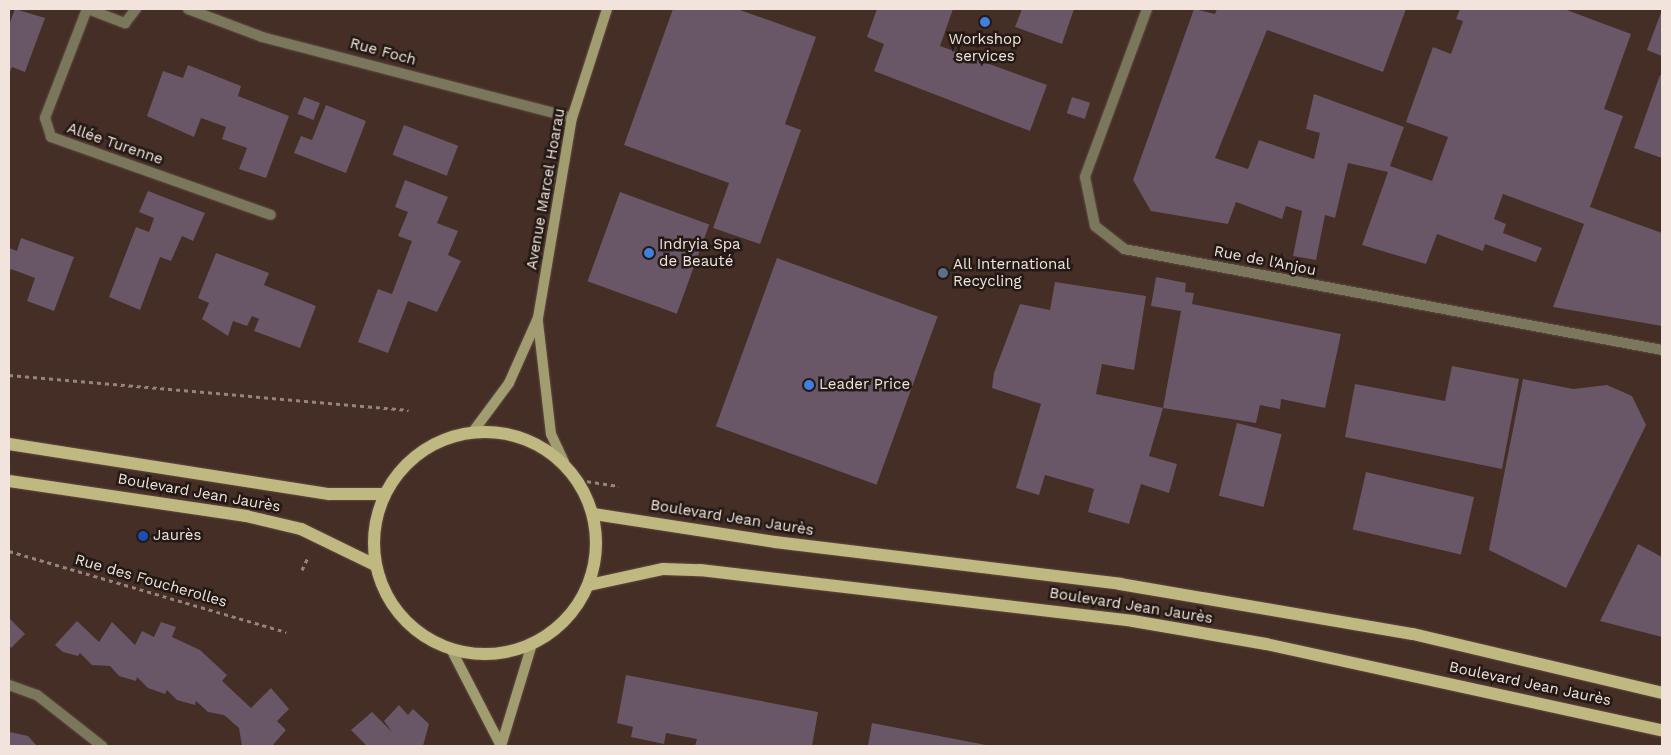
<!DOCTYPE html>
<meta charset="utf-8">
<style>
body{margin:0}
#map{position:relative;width:1671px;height:755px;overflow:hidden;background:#442e25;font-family:"Work Sans",sans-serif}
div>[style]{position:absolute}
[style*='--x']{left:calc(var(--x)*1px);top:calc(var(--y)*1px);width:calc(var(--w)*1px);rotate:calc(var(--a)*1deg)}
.building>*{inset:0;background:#695667;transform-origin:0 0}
.path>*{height:3px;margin-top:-1.5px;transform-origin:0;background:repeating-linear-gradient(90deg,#96847c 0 4px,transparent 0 8px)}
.roads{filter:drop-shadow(0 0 1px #604b42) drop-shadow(0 0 1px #604b42)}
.street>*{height:10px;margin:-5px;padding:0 5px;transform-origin:5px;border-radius:5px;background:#7a775c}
.secondary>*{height:10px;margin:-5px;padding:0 5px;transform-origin:5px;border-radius:5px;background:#a29c71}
.primary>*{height:12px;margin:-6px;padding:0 6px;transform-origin:6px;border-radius:6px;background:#c0b881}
.primary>.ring{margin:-6px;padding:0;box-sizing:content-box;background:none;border:12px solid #c0b881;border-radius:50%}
.dots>*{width:14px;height:14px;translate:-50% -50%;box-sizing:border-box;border:2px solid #231915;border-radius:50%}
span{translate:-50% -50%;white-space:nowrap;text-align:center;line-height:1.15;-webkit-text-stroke:5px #231915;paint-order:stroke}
.poi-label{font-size:15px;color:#f2e3dd}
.left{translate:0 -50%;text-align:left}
.street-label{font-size:15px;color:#f2e3dd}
.frame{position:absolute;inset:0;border:10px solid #f2e3dd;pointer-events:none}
</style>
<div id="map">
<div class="building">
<i style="clip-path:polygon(15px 9px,45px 18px,25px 72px,12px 67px,9px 74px,9px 25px)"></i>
<i style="clip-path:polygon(673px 9px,737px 9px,816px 37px,785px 124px,801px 130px,760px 244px,713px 228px,729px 183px,624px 145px)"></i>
<i style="clip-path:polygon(877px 9px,953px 9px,940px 46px,1047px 85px,1030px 131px,874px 71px,884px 44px,867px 37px)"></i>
<i style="clip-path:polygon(1022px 9px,1074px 9px,1062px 44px,1015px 27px)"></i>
<i style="clip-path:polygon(1194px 9px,1215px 14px,1217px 9px,1406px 9px,1383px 72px,1267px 30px,1215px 158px,1248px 169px,1259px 140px,1314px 159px,1320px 133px,1306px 129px,1314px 94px,1404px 127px,1390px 166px,1432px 181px,1448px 137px,1406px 122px,1433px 47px,1451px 54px,1463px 21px,1456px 19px,1460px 9px,1564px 9px,1631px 34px,1604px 109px,1623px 116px,1590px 207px,1662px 233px,1662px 326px,1553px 307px,1584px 224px,1503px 194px,1494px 219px,1506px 224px,1503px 233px,1542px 248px,1536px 262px,1485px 244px,1483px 251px,1437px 234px,1426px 264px,1362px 245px,1388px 172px,1348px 163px,1335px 218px,1325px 215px,1316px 260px,1293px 256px,1302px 211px,1286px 206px,1282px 219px,1236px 202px,1228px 224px,1151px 211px,1133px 180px)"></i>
<i style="clip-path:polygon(1662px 10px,1662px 56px,1647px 50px)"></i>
<i style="clip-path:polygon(188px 65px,241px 86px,238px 96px,289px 116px,266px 178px,239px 169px,247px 148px,222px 139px,226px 127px,201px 118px,194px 137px,147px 116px,163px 71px,183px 78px)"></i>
<i style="clip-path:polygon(1660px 75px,1662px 76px,1662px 158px,1634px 148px)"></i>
<i style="left:304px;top:97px;width:17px;height:18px;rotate:21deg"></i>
<i style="left:1072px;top:97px;width:19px;height:17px;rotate:18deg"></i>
<i style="clip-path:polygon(326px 105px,366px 121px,346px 173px,294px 153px,301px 136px,312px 140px)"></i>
<i style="left:404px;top:125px;width:58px;height:32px;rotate:21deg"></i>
<i style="clip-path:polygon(405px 180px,448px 197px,437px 223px,458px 231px,448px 255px,461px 261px,437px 312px,408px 301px,388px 353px,358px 342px,378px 289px,392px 294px,412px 241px,398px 236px,408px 212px,395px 207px)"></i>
<i style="clip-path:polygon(148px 191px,205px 213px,193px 241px,182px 236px,171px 261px,160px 257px,140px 310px,109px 297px,136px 227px,149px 232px,154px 218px,139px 212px)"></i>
<i style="left:620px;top:192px;width:95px;height:95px;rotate:20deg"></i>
<i style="clip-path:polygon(21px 238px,74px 257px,54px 311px,27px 301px,35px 278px,11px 269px,9px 273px,9px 248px,17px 251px)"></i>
<i style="clip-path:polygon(216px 253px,269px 273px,264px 285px,316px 306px,300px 348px,254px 331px,259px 319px,252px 316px,247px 326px,233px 321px,228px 336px,202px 319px,209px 303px,198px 298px)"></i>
<i style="left:777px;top:258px;width:171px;height:179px;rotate:20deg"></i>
<i style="clip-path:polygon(1156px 277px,1186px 283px,1185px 292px,1194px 293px,1192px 304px,1341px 334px,1325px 408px,1281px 399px,1280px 409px,1260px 405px,1256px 423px,1163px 408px,1181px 311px,1151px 306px)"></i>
<i style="clip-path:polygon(1055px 282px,1146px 296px,1134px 370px,1102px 364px,1096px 394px,1163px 408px,1149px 456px,1177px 464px,1169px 493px,1141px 484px,1129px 524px,1088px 512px,1094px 489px,1045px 475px,1039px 495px,1016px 488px,1041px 404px,992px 388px,994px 373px,1020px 304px,1050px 310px)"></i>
<i style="clip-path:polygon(1452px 366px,1519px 379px,1502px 469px,1345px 437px,1355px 384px,1445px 401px)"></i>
<i style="clip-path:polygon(1523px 379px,1573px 389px,1607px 385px,1632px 396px,1646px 425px,1566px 588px,1489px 550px)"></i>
<i style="left:1237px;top:423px;width:46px;height:75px;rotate:14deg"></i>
<i style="left:1366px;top:472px;width:111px;height:59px;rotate:13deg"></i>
<i style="clip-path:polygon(1638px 544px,1662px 557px,1662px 637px,1600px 621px)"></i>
<i style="clip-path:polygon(9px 618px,25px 634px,11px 648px,9px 645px)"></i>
<i style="clip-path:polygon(77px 621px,99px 642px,112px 622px,135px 645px,142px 631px,154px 637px,161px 622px,176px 627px,172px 637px,200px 650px,227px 675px,222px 681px,251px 708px,271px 688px,289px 709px,277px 721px,286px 730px,272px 746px,242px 746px,239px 728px,224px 715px,208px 712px,196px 701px,195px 705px,177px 700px,167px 690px,165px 694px,148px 688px,137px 677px,136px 681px,119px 676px,110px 666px,92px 665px,80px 653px,78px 656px,63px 652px,55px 645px)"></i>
<i style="clip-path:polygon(626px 675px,818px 712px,812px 746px,695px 746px,697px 739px,666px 733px,664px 744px,631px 737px,633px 727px,617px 723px)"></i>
<i style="clip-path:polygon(399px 705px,408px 715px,413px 709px,429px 724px,423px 746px,367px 746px,351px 730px,372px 712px,392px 732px,384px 721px)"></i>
<i style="clip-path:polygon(872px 723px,986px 745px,986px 746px,868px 746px)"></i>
<i style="clip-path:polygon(10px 732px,28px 736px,37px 746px,9px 746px)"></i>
</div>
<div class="path">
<i style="--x:9;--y:375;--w:401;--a:5"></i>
<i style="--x:579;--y:480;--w:40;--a:8.5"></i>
<i style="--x:9;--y:551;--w:289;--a:16.3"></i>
<i style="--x:302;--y:570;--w:14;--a:-65"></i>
</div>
<div class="roads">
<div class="street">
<i style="--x:87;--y:9;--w:117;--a:111.1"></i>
<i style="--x:45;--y:118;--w:20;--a:72"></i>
<i style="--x:51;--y:137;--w:233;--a:19.5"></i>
<i style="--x:88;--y:9;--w:40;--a:21"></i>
<i style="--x:125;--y:23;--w:18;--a:-52"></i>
<i style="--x:188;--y:9;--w:79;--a:20.7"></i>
<i style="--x:262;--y:37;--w:320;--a:14.6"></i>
<i style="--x:1147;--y:9;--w:179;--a:110.3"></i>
<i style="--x:1085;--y:177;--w:50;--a:78.5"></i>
<i style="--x:1095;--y:226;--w:37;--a:38"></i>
<i style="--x:1124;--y:249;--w:547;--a:10.63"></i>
<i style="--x:9;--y:685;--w:30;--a:20"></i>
<i style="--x:37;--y:695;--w:83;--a:38.1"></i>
</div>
<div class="secondary">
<i style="--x:538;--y:322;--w:113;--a:83.4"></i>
<i style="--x:551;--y:434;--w:31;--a:65"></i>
<i style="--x:472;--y:433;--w:62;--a:-53.5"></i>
<i style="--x:509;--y:383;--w:71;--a:-66"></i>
<i style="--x:538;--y:318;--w:203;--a:-80.4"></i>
<i style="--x:572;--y:118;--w:114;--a:-72.2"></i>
<i style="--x:451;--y:649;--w:109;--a:62.7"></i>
<i style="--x:501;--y:746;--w:107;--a:-73.1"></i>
</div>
<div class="primary">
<i class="ring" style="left:374px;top:432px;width:210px;height:210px"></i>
<i style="--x:9;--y:444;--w:324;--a:8.9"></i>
<i style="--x:329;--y:494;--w:54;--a:0"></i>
<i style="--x:9;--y:481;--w:240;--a:8.4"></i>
<i style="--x:246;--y:516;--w:57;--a:13.3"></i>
<i style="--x:301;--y:529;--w:82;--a:25.9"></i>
<i style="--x:594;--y:514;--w:183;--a:8.8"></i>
<i style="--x:775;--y:542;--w:348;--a:6.9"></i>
<i style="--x:1120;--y:584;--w:297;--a:9.7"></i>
<i style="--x:1413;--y:634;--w:256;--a:13.3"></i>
<i style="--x:589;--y:585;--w:76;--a:-12.2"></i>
<i style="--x:663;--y:569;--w:37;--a:2"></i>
<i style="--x:700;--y:570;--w:436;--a:6.7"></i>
<i style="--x:1133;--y:621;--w:135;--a:9.8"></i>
<i style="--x:1266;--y:644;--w:405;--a:12.3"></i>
</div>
</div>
<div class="dots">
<i style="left:985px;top:22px;background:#3f7fe0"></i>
<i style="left:649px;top:253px;background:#3f7fe0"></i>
<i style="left:943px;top:273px;background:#5c6f8a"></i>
<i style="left:809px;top:385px;background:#3f7fe0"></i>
<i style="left:143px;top:536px;background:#1a4fb4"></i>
</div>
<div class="poi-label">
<span style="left:985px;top:48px">Workshop<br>services</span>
<span class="left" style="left:659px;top:253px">Indryia Spa<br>de Beauté</span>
<span class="left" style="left:953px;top:273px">All International<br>Recycling</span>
<span class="left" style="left:819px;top:385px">Leader Price</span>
<span class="left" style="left:153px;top:536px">Jaurès</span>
</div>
<div class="street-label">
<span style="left:383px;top:52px;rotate:15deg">Rue Foch</span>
<span style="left:115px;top:144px;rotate:19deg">Allée Turenne</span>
<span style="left:546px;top:189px;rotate:-80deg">Avenue Marcel Hoarau</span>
<span style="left:1265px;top:261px;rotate:11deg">Rue de l'Anjou</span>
<span style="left:199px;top:493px;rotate:10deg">Boulevard Jean Jaurès</span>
<span style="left:732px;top:518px;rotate:9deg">Boulevard Jean Jaurès</span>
<span style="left:151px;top:581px;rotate:16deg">Rue des Foucherolles</span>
<span style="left:1131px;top:606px;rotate:9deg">Boulevard Jean Jaurès</span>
<span style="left:1530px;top:684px;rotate:12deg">Boulevard Jean Jaurès</span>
</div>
<div class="frame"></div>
</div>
